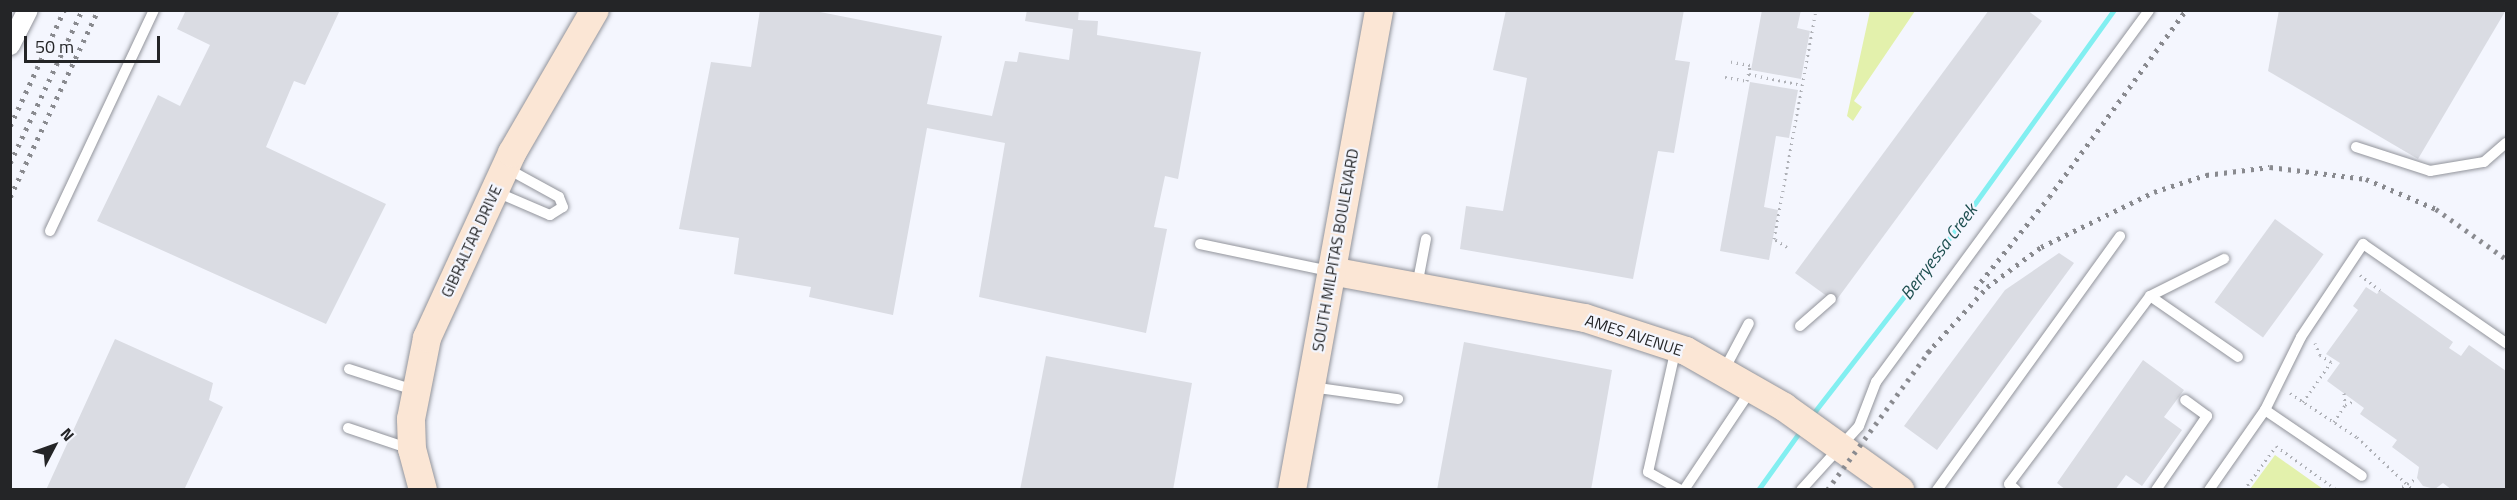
<!DOCTYPE html>
<style>
body{margin:0}
#map{position:relative;width:2517px;height:500px;overflow:hidden;background:#f4f6fe;font-family:"Titillium Web",sans-serif}
div>[style]{position:absolute}
[style*='--x']{left:calc(var(--x)*1px);top:calc(var(--y)*1px);width:calc(var(--w)*1px);rotate:calc(var(--a)*1deg)}
.green>*{inset:0;background:#e3f1ac}
.stream>*{height:5px;margin:-2.5px;padding:0 2.5px;transform-origin:2.5px;border-radius:2.5px;background:#82eff1}
.building>*{inset:0;background:#dadce3;transform-origin:0 0}
.path>*{height:3px;margin-top:-1.5px;transform-origin:0;background:repeating-linear-gradient(90deg,#afb1b7 0 1.5px,transparent 0 6px)}
.roads{filter:drop-shadow(0 0 2px #92949b) drop-shadow(0 0 2px #92949b)}
.lane>*{height:10px;margin:-5px;padding:0 5px;transform-origin:5px;border-radius:5px;background:#fff}
.street>*{height:20px;margin:-10px;padding:0 10px;transform-origin:10px;border-radius:10px;background:#fff}
.secondary>*{height:28px;margin:-14px;padding:0 14px;transform-origin:14px;border-radius:14px;background:#fbe6d5}
.rail>*{height:4.5px;margin-top:-2.25px;transform-origin:0;background:repeating-linear-gradient(90deg,#898a8f 0 3px,transparent 0 9px)}
span{translate:-50% -50%;white-space:nowrap;text-align:center;line-height:1.15;-webkit-text-stroke:4.5px #f4f6fe;paint-order:stroke}
.street-label{font-size:16px;color:#242527}
.water-label{font-size:18px;color:#1e4f50;font-style:italic}
.frame{position:absolute;inset:0;border:12px solid #242527;pointer-events:none}
.north{position:absolute;left:24px;top:416px;width:60px;height:60px;-webkit-text-stroke:4px #f4f6fe;paint-order:stroke;rotate:49deg;font-size:16px;font-weight:700;line-height:24px;text-align:center;color:#242527}
.north::after{content:'';display:block;margin:auto;width:21px;height:27px;background:#242527;clip-path:polygon(50% 0,100% 100%,50% 72%,0 100%)}
.scale{position:absolute;left:24px;top:36px;width:136px;height:27px;box-sizing:border-box;border:3px solid #242527;border-top:0;padding-left:8px;font-size:18px;line-height:21px;white-space:nowrap;color:#242527;-webkit-text-stroke:4px #f4f6fe;paint-order:stroke}
</style>
<div id="map">
<div class="green">
<i style="clip-path:polygon(1870px 11px,1915px 11px,1854px 101px,1862px 107px,1853px 121px,1847px 116px)"></i>
<i style="clip-path:polygon(2275px 455px,2323px 489px,2250px 489px)"></i>
</div>
<div class="stream">
<i style="--x:1812;--y:415;--w:242;--a:-52.2"></i>
<i style="--x:1960;--y:224;--w:264;--a:-54.3"></i>
<i style="--x:1758;--y:490;--w:74;--a:-54.4"></i>
</div>
<div class="building">
<i style="clip-path:polygon(186px 10px,340px 10px,305px 85px,294px 81px,266px 147px,386px 204px,326px 324px,97px 221px,158px 95px,180px 106px,210px 45px,177px 29px)"></i>
<i style="clip-path:polygon(760px 10px,810px 10px,942px 36px,927px 104px,992px 116px,1005px 61px,1017px 62px,1019px 52px,1069px 60px,1073px 29px,1025px 21px,1027px 10px,1079px 10px,1078px 20px,1098px 21px,1097px 35px,1201px 52px,1178px 179px,1165px 176px,1154px 227px,1167px 229px,1146px 333px,979px 297px,1005px 143px,927px 128px,893px 315px,809px 297px,811px 287px,734px 274px,739px 238px,679px 229px,711px 62px,751px 67px)"></i>
<i style="clip-path:polygon(1506px 10px,1684px 10px,1675px 60px,1690px 62px,1674px 153px,1658px 151px,1633px 279px,1460px 249px,1466px 206px,1503px 211px,1527px 78px,1493px 70px)"></i>
<i style="clip-path:polygon(1762px 10px,1801px 10px,1797px 28px,1810px 31px,1801px 79px,1751px 70px)"></i>
<i style="clip-path:polygon(1989px 10px,2027px 10px,2042px 21px,1835px 302px,1795px 273px)"></i>
<i style="clip-path:polygon(2279px 10px,2506px 10px,2418px 159px,2268px 71px)"></i>
<i style="clip-path:polygon(1750px 82px,1798px 90px,1789px 138px,1776px 136px,1764px 207px,1778px 210px,1769px 260px,1720px 251px)"></i>
<i style="left:2275px;top:219px;width:60px;height:103px;rotate:36deg"></i>
<i style="clip-path:polygon(2059px 253px,2074px 263px,1937px 450px,1904px 426px,2005px 290px)"></i>
<i style="clip-path:polygon(2366px 287px,2377px 294px,2380px 290px,2453px 342px,2449px 348px,2461px 356px,2469px 345px,2506px 371px,2505px 490px,2452px 490px,2443px 483px,2435px 489px,2423px 486px,2417px 478px,2419px 467px,2392px 447px,2397px 440px,2360px 414px,2364px 408px,2327px 381px,2340px 363px,2326px 354px,2358px 310px,2353px 306px)"></i>
<i style="clip-path:polygon(115px 339px,213px 383px,209px 400px,223px 407px,184px 490px,46px 490px)"></i>
<i style="clip-path:polygon(1464px 342px,1612px 370px,1591px 490px,1437px 490px)"></i>
<i style="clip-path:polygon(1046px 356px,1192px 383px,1173px 490px,1020px 490px)"></i>
<i style="clip-path:polygon(2143px 360px,2184px 390px,2164px 417px,2182px 430px,2142px 486px,2126px 475px,2115px 490px,2066px 490px,2057px 483px)"></i>
</div>
<div class="path">
<i style="--x:1749;--y:74;--w:54;--a:11.7"></i>
<i style="--x:1725;--y:77;--w:22;--a:10"></i>
<i style="--x:1747;--y:81;--w:16;--a:-79"></i>
<i style="--x:1750;--y:65;--w:22;--a:-170"></i>
<i style="--x:1787;--y:247;--w:15;--a:-148"></i>
<i style="--x:1774;--y:239;--w:233;--a:-79.6"></i>
<i style="--x:2360;--y:275;--w:25;--a:37"></i>
<i style="--x:2290;--y:393;--w:80;--a:33.3"></i>
<i style="--x:2357;--y:437;--w:77;--a:43.4"></i>
<i style="--x:2344;--y:393;--w:12;--a:85"></i>
<i style="--x:2303;--y:402;--w:49;--a:-55"></i>
<i style="--x:2331;--y:362;--w:13;--a:-148"></i>
<i style="--x:2320;--y:355;--w:13;--a:-113"></i>
<i style="--x:2334;--y:422;--w:20;--a:-57"></i>
<i style="--x:2345;--y:405;--w:10;--a:-24"></i>
<i style="--x:2244;--y:490;--w:54;--a:-54"></i>
<i style="--x:2276;--y:446;--w:75;--a:35.8"></i>
<i style="--x:2397;--y:490;--w:23;--a:-31"></i>
</div>
<div class="roads">
<div class="lane">
<i style="--x:2356;--y:147;--w:78;--a:18"></i>
<i style="--x:2430;--y:171;--w:55;--a:-9.5"></i>
<i style="--x:2484;--y:162;--w:29;--a:-41"></i>
<i style="--x:494;--y:191;--w:61;--a:23.2"></i>
<i style="--x:550;--y:215;--w:15;--a:-32"></i>
<i style="--x:563;--y:207;--w:11;--a:-112"></i>
<i style="--x:559;--y:197;--w:60;--a:-151.3"></i>
<i style="--x:50;--y:231;--w:244;--a:-64.8"></i>
<i style="--x:1200;--y:244;--w:132;--a:11.8"></i>
<i style="--x:1417;--y:286;--w:48;--a:-79.2"></i>
<i style="--x:2150;--y:296;--w:107;--a:34.7"></i>
<i style="--x:1800;--y:326;--w:41;--a:-41.1"></i>
<i style="--x:1676;--y:348;--w:127;--a:102.7"></i>
<i style="--x:1648;--y:472;--w:38;--a:29"></i>
<i style="--x:349;--y:369;--w:68;--a:17.9"></i>
<i style="--x:1723;--y:372;--w:55;--a:-62"></i>
<i style="--x:1311;--y:387;--w:88;--a:7.9"></i>
<i style="--x:2265;--y:410;--w:81;--a:-63.7"></i>
<i style="--x:2301;--y:337;--w:112;--a:-56.3"></i>
<i style="--x:2363;--y:244;--w:174;--a:34.7"></i>
<i style="--x:348;--y:428;--w:65;--a:18.7"></i>
<i style="--x:1684;--y:490;--w:120;--a:-56.2"></i>
<i style="--x:1801;--y:490;--w:86;--a:-47.8"></i>
<i style="--x:1859;--y:426;--w:47;--a:-68.9"></i>
<i style="--x:1876;--y:382;--w:461;--a:-53.7"></i>
<i style="--x:1937;--y:490;--w:313;--a:-54.2"></i>
<i style="--x:2016;--y:490;--w:9;--a:-139"></i>
<i style="--x:2009;--y:484;--w:235;--a:-53.1"></i>
<i style="--x:2150;--y:296;--w:83;--a:-26.6"></i>
<i style="--x:2156;--y:490;--w:90;--a:-55.4"></i>
<i style="--x:2207;--y:416;--w:27;--a:-144"></i>
<i style="--x:2209;--y:490;--w:98;--a:-55"></i>
<i style="--x:2265;--y:410;--w:117;--a:34.2"></i>
</div>
<div class="street">
<i style="--x:10;--y:45;--w:39;--a:-63"></i>
</div>
<div class="secondary">
<i style="--x:1331;--y:271;--w:258;--a:10.5"></i>
<i style="--x:1585;--y:318;--w:106;--a:18.1"></i>
<i style="--x:1686;--y:351;--w:113;--a:29.7"></i>
<i style="--x:1784;--y:407;--w:143;--a:35.6"></i>
<i style="--x:423;--y:490;--w:42;--a:-105"></i>
<i style="--x:412;--y:449;--w:30;--a:-92"></i>
<i style="--x:411;--y:419;--w:83;--a:-78.8"></i>
<i style="--x:427;--y:338;--w:204;--a:-65.3"></i>
<i style="--x:512;--y:153;--w:165;--a:-59.9"></i>
<i style="--x:1292;--y:490;--w:488;--a:-79.7"></i>
</div>
</div>
<div class="rail">
<i style="--x:10;--y:126;--w:128;--a:-65"></i>
<i style="--x:10;--y:163;--w:169;--a:-64.8"></i>
<i style="--x:10;--y:197;--w:207;--a:-64.8"></i>
<i style="--x:1975;--y:289;--w:118;--a:-51.2"></i>
<i style="--x:2049;--y:197;--w:232;--a:-53.8"></i>
<i style="--x:1927;--y:353;--w:89;--a:-47.7"></i>
<i style="--x:1987;--y:287;--w:67;--a:-36.5"></i>
<i style="--x:2041;--y:247;--w:126;--a:-26"></i>
<i style="--x:2154;--y:192;--w:55;--a:-18.1"></i>
<i style="--x:2206;--y:175;--w:64;--a:-7.1"></i>
<i style="--x:2270;--y:167;--w:97;--a:7.1"></i>
<i style="--x:2366;--y:179;--w:76;--a:23.2"></i>
<i style="--x:2436;--y:209;--w:86;--a:35.5"></i>
<i style="--x:1827;--y:490;--w:177;--a:-53.7"></i>
</div>
<div class="street-label">
<span style="left:471px;top:241px;rotate:-65deg">GIBRALTAR DRIVE</span>
<span style="left:1335px;top:250px;rotate:-80deg">SOUTH MILPITAS BOULEVARD</span>
<span style="left:1634px;top:335px;rotate:18deg">AMES AVENUE</span>
</div>
<div class="water-label">
<span style="left:1939px;top:252px;rotate:-53deg">Berryessa Creek</span>
</div>
<div class="frame"></div>
<div class="north">N</div>
<div class="scale">50 m</div>
</div>
